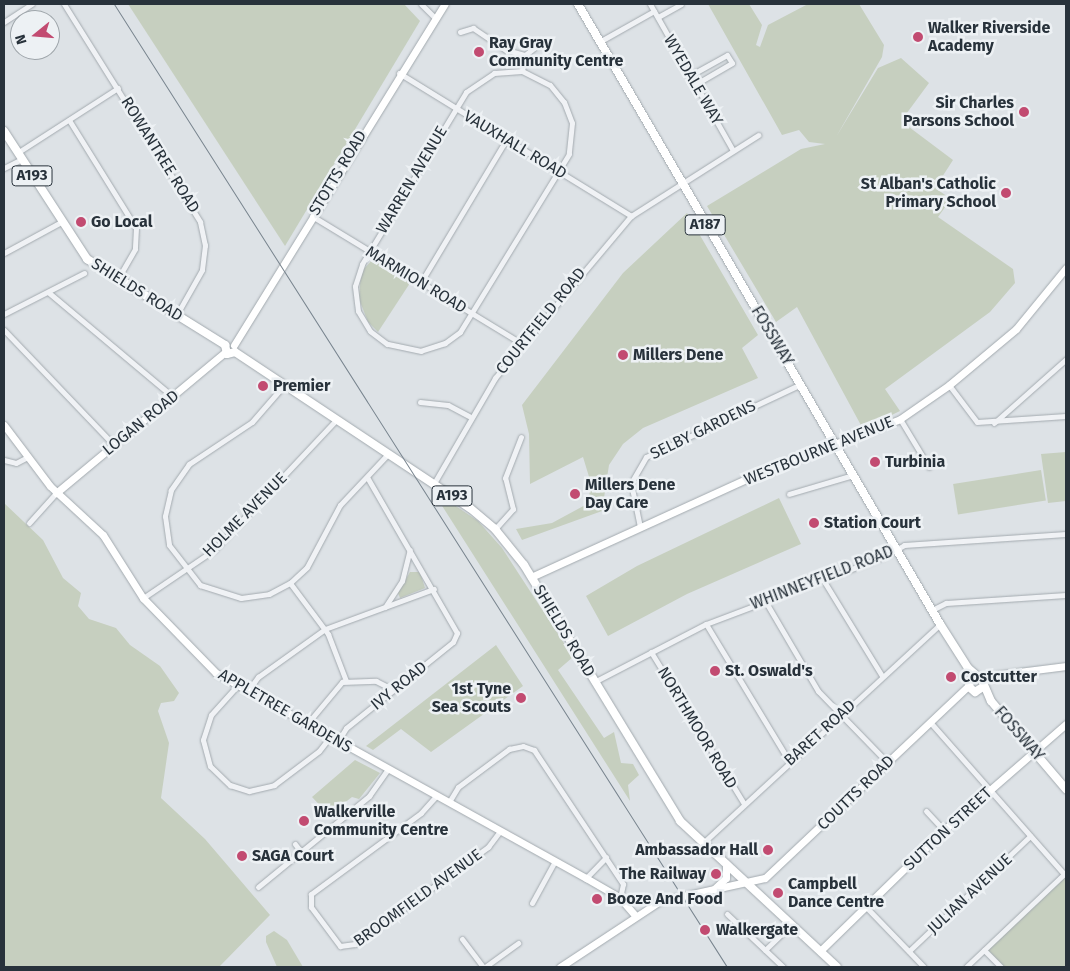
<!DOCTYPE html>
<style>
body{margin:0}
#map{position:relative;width:1070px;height:971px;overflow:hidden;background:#dde2e6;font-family:"Fira Sans",sans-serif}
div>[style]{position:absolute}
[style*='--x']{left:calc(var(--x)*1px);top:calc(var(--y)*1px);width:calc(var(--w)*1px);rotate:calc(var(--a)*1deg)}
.green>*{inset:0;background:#c6cfbf;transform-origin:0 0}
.roads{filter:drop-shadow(0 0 1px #a3aaaf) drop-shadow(0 0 1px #a3aaaf)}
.street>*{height:5px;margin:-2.5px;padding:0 2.5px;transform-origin:2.5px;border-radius:2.5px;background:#f0f2f5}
.secondary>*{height:7px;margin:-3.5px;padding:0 3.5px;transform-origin:3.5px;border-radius:3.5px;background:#fff}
.primary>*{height:8px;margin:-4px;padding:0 4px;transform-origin:4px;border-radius:4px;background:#fff}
.tram>*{height:1px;margin:-0.5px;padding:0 0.5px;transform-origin:0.5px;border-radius:0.5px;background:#78848e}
.dots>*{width:14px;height:14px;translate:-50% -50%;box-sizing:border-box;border:2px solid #edf1f4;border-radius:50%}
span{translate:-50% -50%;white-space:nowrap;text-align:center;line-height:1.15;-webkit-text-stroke:5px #edf1f4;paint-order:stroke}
.shield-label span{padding:1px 4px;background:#edf1f4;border:1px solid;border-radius:4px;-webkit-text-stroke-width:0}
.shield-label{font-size:15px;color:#28323b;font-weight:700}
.poi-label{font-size:16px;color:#28323b;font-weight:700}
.left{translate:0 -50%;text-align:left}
.right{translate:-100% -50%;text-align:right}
.street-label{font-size:16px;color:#28323b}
.frame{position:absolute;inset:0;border:5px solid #28323b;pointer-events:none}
.north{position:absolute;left:10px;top:10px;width:50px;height:50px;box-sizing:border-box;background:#edf1f4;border:1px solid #9ea5aa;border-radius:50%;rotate:253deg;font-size:14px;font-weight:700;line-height:20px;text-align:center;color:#28323b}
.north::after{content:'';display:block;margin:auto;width:18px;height:22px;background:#c24b71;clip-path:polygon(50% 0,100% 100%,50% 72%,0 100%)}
</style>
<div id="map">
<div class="green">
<i style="clip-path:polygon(128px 4px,404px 4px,420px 21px,285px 246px)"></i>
<i style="clip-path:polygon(708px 4px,749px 4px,762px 25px,756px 45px,760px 47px,768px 25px,808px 4px,859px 4px,884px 45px,882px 57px,836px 137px,878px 68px,901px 58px,929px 83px,901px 121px,953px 160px,935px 188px,951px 199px,938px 217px,1013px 269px,1015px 283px,990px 312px,885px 389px,900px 411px,863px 429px,797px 307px,776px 322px,707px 206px,801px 149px,825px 144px,809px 142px,799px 130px,782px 135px)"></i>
<i style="clip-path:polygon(687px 213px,758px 335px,742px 348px,758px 378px,643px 428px,623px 444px,609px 465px,602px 511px,522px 540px,516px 529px,552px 523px,589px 503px,590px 480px,583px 457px,530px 484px,529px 434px,522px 405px,623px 273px)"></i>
<i style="clip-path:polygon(374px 258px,412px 280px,378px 332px,368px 322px,359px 299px,361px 272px)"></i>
<i style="clip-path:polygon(1066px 452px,1066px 501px,1048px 503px,1041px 454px)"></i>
<i style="left:1041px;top:470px;width:31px;height:89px;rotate:81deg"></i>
<i style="clip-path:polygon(432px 490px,478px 521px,502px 548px,573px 657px,558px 670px,604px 738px,614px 732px,621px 763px,633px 764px,639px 775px,628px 785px,630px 801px)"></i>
<i style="clip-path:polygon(779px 498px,801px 544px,687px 594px,608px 636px,586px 596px,637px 566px)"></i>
<i style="clip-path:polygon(4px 503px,43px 540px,63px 578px,81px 593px,78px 606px,89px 619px,116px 628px,130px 645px,160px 666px,179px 693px,174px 701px,161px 703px,158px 711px,169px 743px,161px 798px,205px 839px,270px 915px,219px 967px,4px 967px)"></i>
<i style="clip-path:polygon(410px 572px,420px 572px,425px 588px,400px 598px,398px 593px)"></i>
<i style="clip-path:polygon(496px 645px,523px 686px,431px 752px,401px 729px,373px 750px,366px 746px)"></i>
<i style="clip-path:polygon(355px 760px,380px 773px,359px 799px,352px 797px,329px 815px,312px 797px)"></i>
<i style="clip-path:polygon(1066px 874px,1066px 967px,1004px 967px,987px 949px)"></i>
<i style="clip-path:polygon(274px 931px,287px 940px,303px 967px,277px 967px,266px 942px,266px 936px)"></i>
</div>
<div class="roads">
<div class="street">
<i style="--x:64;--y:4;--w:257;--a:58"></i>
<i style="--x:200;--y:222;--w:24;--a:78"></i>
<i style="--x:205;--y:245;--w:25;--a:97"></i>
<i style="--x:202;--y:270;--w:53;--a:119.5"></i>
<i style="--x:421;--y:4;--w:21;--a:45"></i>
<i style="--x:650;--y:4;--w:167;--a:60.5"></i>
<i style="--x:658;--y:17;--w:26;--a:-29"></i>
<i style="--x:4;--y:22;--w:33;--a:-33"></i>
<i style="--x:460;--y:32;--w:14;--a:-17"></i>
<i style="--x:473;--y:28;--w:40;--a:34"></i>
<i style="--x:506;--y:50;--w:20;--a:15"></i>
<i style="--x:599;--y:42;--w:63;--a:-29.4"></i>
<i style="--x:522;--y:71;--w:31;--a:27"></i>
<i style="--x:550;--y:85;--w:22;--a:51"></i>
<i style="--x:564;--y:102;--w:22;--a:69"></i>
<i style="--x:572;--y:123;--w:31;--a:96"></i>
<i style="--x:569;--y:154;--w:209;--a:121.5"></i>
<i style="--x:460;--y:332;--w:19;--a:144"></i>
<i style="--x:445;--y:343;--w:25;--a:162"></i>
<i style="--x:421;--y:351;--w:35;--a:-168"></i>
<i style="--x:387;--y:344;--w:21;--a:-143"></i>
<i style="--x:370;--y:331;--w:23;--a:-121"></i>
<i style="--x:358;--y:311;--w:25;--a:-97"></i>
<i style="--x:355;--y:286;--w:23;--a:-72"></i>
<i style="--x:362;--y:264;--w:201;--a:-58.8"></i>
<i style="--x:466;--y:92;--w:34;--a:-34"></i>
<i style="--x:494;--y:73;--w:28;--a:-4"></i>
<i style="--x:522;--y:71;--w:16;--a:-79"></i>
<i style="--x:525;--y:55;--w:23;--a:-38"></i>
<i style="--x:399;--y:73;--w:273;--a:31.6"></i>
<i style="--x:691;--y:75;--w:41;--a:-29.1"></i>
<i style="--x:727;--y:55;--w:9;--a:58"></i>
<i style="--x:732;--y:63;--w:42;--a:149.7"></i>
<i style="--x:69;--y:120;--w:127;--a:58.2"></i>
<i style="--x:136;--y:228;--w:21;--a:93"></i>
<i style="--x:135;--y:249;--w:36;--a:120"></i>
<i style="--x:17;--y:153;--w:120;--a:-32.8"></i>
<i style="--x:4;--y:168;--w:20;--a:-27"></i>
<i style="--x:312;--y:216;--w:245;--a:31.3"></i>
<i style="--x:4;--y:253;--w:65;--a:-28.5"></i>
<i style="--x:421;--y:282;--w:165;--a:-59.1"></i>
<i style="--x:48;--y:292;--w:163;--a:40"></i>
<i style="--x:4;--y:314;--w:90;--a:-27.1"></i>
<i style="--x:4;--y:330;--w:159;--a:46.3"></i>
<i style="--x:285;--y:384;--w:50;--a:131"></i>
<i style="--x:252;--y:422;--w:76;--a:146.3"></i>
<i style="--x:189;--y:464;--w:32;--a:125"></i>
<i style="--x:171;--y:490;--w:27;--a:103"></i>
<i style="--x:165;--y:516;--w:29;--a:82"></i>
<i style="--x:169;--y:545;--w:51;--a:52.2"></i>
<i style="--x:200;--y:585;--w:43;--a:17.6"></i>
<i style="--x:241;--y:598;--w:28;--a:-8"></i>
<i style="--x:269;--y:594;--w:24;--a:-28"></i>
<i style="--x:290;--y:583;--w:23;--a:-43"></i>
<i style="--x:307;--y:567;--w:70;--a:-62"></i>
<i style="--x:340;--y:505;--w:69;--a:-46.8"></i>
<i style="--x:949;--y:385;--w:46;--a:52.9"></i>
<i style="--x:977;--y:422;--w:89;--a:-3.9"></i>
<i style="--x:420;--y:402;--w:28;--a:6"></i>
<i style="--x:448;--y:405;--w:24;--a:28"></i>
<i style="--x:900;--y:419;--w:56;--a:58.9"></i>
<i style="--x:994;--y:423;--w:96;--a:-41.6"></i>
<i style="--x:4;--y:460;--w:12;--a:14"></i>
<i style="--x:16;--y:463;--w:13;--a:-27"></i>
<i style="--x:433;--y:485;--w:124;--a:-59.9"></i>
<i style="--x:495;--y:378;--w:212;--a:-50"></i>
<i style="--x:631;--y:216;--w:151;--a:-32.5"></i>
<i style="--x:789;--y:494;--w:67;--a:-16.5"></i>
<i style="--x:29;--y:523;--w:40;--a:-48"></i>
<i style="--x:640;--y:527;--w:45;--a:-101.6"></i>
<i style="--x:631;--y:483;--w:30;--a:-60"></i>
<i style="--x:646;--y:457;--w:171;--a:-25.2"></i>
<i style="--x:495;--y:529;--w:27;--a:-48"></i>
<i style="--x:513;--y:509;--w:32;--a:-104"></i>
<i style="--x:505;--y:478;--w:44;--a:-68.7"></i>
<i style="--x:822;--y:578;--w:115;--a:58.5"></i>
<i style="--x:290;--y:583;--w:64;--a:53.3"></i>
<i style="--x:328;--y:634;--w:50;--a:69"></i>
<i style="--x:143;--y:598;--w:86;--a:-34.1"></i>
<i style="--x:214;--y:550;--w:180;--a:-46.8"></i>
<i style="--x:764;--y:599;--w:107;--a:59.6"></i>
<i style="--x:818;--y:691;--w:100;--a:45.8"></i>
<i style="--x:385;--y:607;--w:31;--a:-57"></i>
<i style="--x:402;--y:581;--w:32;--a:-76"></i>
<i style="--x:932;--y:610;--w:16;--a:-27"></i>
<i style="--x:946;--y:603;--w:120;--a:-3.8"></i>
<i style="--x:706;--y:624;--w:160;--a:58.8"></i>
<i style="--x:651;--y:652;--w:178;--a:58.5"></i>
<i style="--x:594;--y:682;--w:126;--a:-27.4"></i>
<i style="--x:706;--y:624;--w:187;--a:-20.7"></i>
<i style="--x:881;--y:558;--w:26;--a:-29"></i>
<i style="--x:904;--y:545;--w:162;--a:-3.9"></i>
<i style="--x:237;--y:686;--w:39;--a:132"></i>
<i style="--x:211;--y:715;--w:26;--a:108"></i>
<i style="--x:203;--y:740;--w:27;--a:75"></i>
<i style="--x:210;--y:766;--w:28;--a:44"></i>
<i style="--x:230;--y:785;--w:20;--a:18"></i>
<i style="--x:249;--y:791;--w:26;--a:-13"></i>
<i style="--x:274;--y:785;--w:56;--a:-37.1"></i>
<i style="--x:319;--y:751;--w:18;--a:-52"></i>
<i style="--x:247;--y:692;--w:19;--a:-54"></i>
<i style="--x:258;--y:677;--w:82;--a:-35.6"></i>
<i style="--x:325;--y:629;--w:116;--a:-20.2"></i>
<i style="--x:930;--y:722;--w:203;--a:48.6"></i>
<i style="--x:307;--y:724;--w:55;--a:-50.2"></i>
<i style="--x:342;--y:682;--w:34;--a:-2"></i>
<i style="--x:376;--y:681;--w:20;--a:27"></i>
<i style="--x:338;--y:741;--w:15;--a:-58"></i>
<i style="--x:346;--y:728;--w:137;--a:-38.8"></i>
<i style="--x:453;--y:642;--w:10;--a:-66"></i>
<i style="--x:457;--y:633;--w:180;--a:-120"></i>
<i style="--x:437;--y:795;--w:24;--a:132"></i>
<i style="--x:421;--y:813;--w:137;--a:143.6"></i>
<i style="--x:311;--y:894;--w:13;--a:90"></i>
<i style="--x:311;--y:907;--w:49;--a:53.4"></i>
<i style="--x:340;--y:946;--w:15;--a:-8"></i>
<i style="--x:355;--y:944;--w:165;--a:-36.1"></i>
<i style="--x:488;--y:847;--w:20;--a:-53"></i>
<i style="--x:449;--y:802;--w:17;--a:-59"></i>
<i style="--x:458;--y:787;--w:64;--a:-36.7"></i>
<i style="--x:509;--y:749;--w:14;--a:-12"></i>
<i style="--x:523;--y:746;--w:12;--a:20"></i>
<i style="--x:534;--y:750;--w:161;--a:56.4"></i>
<i style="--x:623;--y:884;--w:14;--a:102"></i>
<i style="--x:926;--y:811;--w:26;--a:47"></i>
<i style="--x:703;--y:843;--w:323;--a:-42.7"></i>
<i style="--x:295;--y:844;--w:10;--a:53"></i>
<i style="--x:586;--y:878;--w:29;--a:-46"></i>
<i style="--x:258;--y:887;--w:144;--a:-39.3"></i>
<i style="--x:369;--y:796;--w:33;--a:-55"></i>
<i style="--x:532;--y:903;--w:48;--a:-61.3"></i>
<i style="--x:866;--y:907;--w:83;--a:46"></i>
<i style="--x:727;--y:914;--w:77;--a:43.4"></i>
<i style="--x:462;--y:939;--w:35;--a:53"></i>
<i style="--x:765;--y:950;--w:37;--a:-44"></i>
<i style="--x:984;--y:950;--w:24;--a:45"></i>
<i style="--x:909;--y:951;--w:167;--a:-43.5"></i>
<i style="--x:485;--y:967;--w:41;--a:-36"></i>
<i style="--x:966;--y:967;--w:137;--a:-43.5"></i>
</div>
<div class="secondary">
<i style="--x:234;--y:345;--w:401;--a:-58.3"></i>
<i style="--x:4;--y:425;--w:76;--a:53"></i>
<i style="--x:50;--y:486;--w:72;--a:42.8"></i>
<i style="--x:103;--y:535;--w:75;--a:57.6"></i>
<i style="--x:143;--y:598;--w:105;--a:45.8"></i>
<i style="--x:216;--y:673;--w:423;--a:29"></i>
<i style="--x:586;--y:878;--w:39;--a:30"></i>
<i style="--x:620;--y:898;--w:23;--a:49"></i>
<i style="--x:56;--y:493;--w:220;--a:-39.8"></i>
<i style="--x:531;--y:577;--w:260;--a:-24.5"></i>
<i style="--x:768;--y:469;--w:141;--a:-20.7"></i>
<i style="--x:900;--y:419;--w:60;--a:-34.8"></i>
<i style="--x:949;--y:385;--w:87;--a:-39.9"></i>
<i style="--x:1016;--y:329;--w:79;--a:-50.7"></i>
<i style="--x:979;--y:677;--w:88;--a:-7.2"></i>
<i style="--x:714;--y:889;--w:16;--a:-43"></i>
<i style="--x:726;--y:878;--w:14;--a:-90"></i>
<i style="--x:820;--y:951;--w:173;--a:-44.3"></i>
<i style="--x:944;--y:830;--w:162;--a:-41"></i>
<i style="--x:560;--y:967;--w:120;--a:-33.4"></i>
<i style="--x:660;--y:901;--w:107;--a:-12.4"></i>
<i style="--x:765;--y:878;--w:281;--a:-43.4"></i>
</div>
<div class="primary">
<i style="--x:578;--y:4;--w:718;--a:59.72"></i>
<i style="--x:940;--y:624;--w:52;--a:57.5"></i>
<i style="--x:968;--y:668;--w:18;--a:41"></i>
<i style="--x:982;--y:680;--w:23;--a:67"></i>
<i style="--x:991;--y:701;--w:116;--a:49.6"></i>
<i style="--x:4;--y:131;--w:153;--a:57"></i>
<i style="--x:87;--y:259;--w:163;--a:31.9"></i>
<i style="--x:225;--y:345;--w:9;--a:77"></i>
<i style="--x:227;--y:354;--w:8;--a:-14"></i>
<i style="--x:235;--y:352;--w:282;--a:33.6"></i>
<i style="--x:470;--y:508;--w:33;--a:40"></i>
<i style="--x:495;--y:529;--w:46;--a:51.1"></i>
<i style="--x:524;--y:565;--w:300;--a:58.6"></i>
<i style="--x:680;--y:821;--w:214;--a:42.9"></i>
<i style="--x:976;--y:677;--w:7;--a:153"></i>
<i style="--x:970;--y:680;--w:7;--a:98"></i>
<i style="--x:969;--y:687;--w:8;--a:40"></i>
<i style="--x:975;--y:692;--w:9;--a:-32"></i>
</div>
</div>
<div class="tram">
<i style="--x:114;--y:4;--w:1142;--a:57.52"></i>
</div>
<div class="dots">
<i style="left:918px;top:37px;background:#c24b71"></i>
<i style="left:479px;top:52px;background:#c24b71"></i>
<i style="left:1024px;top:112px;background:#c24b71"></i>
<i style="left:1006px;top:193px;background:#c24b71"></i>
<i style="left:81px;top:222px;background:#c24b71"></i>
<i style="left:623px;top:355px;background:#c24b71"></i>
<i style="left:263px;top:386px;background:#c24b71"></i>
<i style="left:875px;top:462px;background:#c24b71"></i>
<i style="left:575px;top:494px;background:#c24b71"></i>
<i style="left:814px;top:523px;background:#c24b71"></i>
<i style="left:715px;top:671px;background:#c24b71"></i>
<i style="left:951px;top:677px;background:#c24b71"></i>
<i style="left:521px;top:698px;background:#c24b71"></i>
<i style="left:304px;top:821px;background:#c24b71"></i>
<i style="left:768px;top:850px;background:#c24b71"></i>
<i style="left:242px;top:856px;background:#c24b71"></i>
<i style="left:716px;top:874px;background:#c24b71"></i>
<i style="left:778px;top:893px;background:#c24b71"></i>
<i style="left:597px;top:899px;background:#c24b71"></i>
<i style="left:705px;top:930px;background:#c24b71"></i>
</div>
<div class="shield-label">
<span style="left:32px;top:176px">A193</span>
<span style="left:705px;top:225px">A187</span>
<span style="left:452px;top:496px">A193</span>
</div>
<div class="poi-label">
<span class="left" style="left:928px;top:37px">Walker Riverside<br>Academy</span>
<span class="left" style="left:489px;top:52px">Ray Gray<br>Community Centre</span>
<span class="right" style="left:1014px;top:112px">Sir Charles<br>Parsons School</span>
<span class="right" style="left:996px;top:193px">St Alban's Catholic<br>Primary School</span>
<span class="left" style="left:91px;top:222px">Go Local</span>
<span class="left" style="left:633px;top:355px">Millers Dene</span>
<span class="left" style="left:273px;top:386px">Premier</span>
<span class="left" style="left:885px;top:462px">Turbinia</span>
<span class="left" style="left:585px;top:494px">Millers Dene<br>Day Care</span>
<span class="left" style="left:824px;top:523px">Station Court</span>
<span class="left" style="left:725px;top:671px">St. Oswald's</span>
<span class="left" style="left:961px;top:677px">Costcutter</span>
<span class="right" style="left:511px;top:698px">1st Tyne<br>Sea Scouts</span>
<span class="left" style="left:314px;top:821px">Walkerville<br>Community Centre</span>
<span class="right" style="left:758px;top:850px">Ambassador Hall</span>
<span class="left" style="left:252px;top:856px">SAGA Court</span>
<span class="right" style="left:706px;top:874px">The Railway</span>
<span class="left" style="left:788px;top:893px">Campbell<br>Dance Centre</span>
<span class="left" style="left:607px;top:899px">Booze And Food</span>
<span class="left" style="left:716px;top:930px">Walkergate</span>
</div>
<div class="street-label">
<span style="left:693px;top:80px;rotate:60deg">WYEDALE WAY</span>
<span style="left:515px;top:145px;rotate:31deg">VAUXHALL ROAD</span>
<span style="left:160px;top:155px;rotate:58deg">ROWANTREE ROAD</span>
<span style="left:338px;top:173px;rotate:-59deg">STOTTS ROAD</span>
<span style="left:412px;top:180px;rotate:-59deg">WARREN AVENUE</span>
<span style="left:416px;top:280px;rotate:31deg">MARMION ROAD</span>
<span style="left:137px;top:290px;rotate:32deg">SHIELDS ROAD</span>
<span style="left:541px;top:321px;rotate:-51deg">COURTFIELD ROAD</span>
<span style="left:772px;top:336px;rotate:59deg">FOSSWAY</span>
<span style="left:141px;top:423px;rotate:-39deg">LOGAN ROAD</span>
<span style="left:703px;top:430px;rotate:-26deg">SELBY GARDENS</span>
<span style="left:819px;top:451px;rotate:-22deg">WESTBOURNE AVENUE</span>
<span style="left:245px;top:515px;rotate:-45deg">HOLME AVENUE</span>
<span style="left:822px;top:578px;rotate:-21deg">WHINNEYFIELD ROAD</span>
<span style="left:564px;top:631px;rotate:59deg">SHIELDS ROAD</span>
<span style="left:399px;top:686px;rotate:-39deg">IVY ROAD</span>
<span style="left:285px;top:711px;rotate:30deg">APPLETREE GARDENS</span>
<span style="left:697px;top:728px;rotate:59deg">NORTHMOOR ROAD</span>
<span style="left:820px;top:733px;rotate:-42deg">BARET ROAD</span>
<span style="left:1019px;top:734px;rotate:49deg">FOSSWAY</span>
<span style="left:856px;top:793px;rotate:-44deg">COUTTS ROAD</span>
<span style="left:948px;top:829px;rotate:-43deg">SUTTON STREET</span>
<span style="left:970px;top:894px;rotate:-43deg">JULIAN AVENUE</span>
<span style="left:418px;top:898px;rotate:-36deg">BROOMFIELD AVENUE</span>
</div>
<div class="frame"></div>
<div class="north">N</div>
</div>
